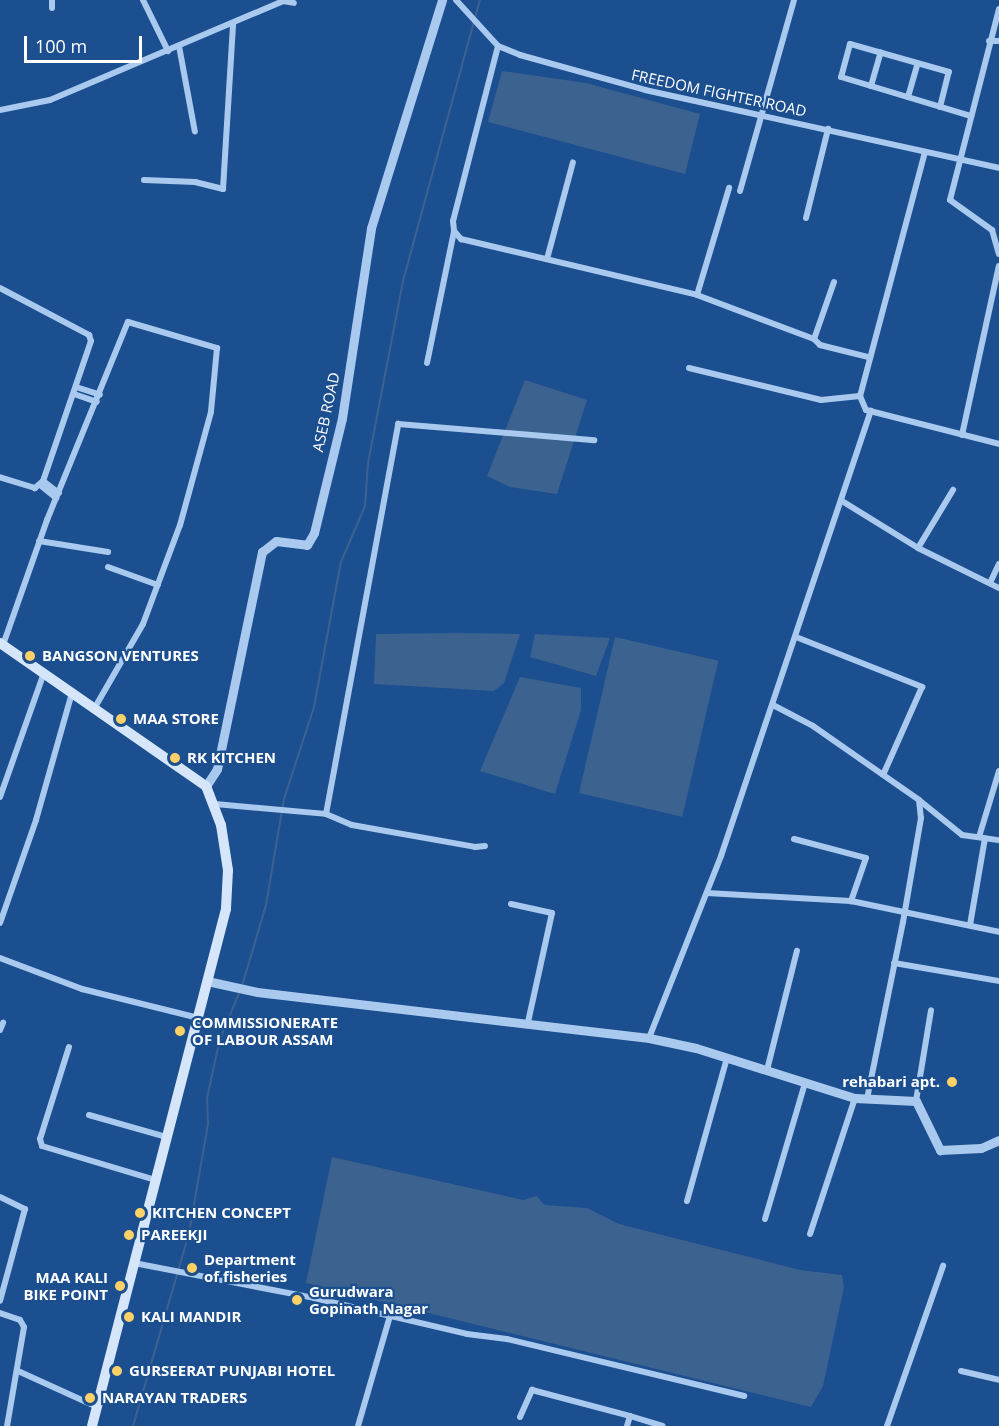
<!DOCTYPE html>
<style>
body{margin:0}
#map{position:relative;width:999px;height:1426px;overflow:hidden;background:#1b4f8f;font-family:"Open Sans",sans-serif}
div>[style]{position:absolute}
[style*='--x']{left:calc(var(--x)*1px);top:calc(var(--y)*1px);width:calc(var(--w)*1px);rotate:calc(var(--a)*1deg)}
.water>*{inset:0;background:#3c6290;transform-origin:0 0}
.stream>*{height:2px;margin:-1px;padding:0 1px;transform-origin:1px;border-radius:1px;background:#3c6290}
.minor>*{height:6px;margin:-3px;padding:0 3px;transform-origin:3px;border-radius:3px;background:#a9c9ee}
.tertiary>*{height:9px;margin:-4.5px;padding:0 4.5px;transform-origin:4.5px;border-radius:4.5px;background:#a9c9ee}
.secondary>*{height:10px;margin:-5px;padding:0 5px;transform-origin:5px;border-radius:5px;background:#d6e6fa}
.dots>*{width:16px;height:16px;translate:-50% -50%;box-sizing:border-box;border:3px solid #1b4f8f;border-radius:50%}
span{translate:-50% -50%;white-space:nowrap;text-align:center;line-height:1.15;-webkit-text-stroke:4.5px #1b4f8f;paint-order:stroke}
.street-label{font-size:15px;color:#fff}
.poi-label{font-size:15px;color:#fff;font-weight:700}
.left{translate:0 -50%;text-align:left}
.right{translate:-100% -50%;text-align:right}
.scale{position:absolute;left:24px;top:36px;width:118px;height:27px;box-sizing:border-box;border:3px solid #fff;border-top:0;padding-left:8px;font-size:18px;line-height:21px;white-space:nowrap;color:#fff;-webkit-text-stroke:4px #1b4f8f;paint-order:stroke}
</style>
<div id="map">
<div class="water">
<i style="clip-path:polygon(502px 71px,586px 83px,700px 114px,685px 174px,488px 122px)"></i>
<i style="clip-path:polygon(525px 380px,587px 400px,557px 494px,510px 487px,487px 476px)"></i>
<i style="clip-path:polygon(376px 634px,455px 633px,520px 634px,504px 683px,494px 691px,374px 684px)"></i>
<i style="clip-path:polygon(535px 634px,610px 638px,596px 676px,530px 657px)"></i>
<i style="left:615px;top:637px;width:106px;height:160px;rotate:13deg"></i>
<i style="clip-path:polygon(520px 677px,581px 688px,581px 710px,555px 794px,480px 771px)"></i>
<i style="clip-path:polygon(332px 1157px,523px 1200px,536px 1196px,545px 1205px,587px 1208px,619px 1224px,800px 1270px,842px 1275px,844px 1287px,823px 1386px,811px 1407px,306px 1283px)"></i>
</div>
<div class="stream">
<i style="--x:242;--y:986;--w:84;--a:-73.5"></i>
<i style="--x:266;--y:905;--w:108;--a:-80.4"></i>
<i style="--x:284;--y:799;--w:97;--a:-71.9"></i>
<i style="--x:314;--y:707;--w:147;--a:-79.5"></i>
<i style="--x:341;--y:562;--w:61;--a:-66.8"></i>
<i style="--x:365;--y:506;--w:43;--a:-86"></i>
<i style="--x:368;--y:463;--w:185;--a:-79.1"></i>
<i style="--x:403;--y:281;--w:291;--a:-74.7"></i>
<i style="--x:133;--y:1426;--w:201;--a:-73.8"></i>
<i style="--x:189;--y:1233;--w:111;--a:-80.1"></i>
<i style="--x:208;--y:1124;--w:26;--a:-92"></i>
<i style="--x:207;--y:1098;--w:60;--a:-77.6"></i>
<i style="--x:220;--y:1039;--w:52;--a:-67.4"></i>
</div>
<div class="minor">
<i style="--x:52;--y:0;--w:8;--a:90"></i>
<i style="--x:143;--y:0;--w:57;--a:63.9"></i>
<i style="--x:456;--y:0;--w:62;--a:47.6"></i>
<i style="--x:498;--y:46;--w:24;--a:22"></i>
<i style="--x:520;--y:55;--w:130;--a:15.6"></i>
<i style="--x:645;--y:90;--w:362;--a:12.4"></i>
<i style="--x:999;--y:9;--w:197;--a:104.4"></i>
<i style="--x:950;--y:200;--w:52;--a:35.5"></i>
<i style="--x:992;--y:230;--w:25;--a:74"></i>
<i style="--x:989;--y:41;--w:10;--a:0"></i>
<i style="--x:179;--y:46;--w:87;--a:79.5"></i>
<i style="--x:498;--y:46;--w:181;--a:104.4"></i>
<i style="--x:453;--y:221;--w:10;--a:84"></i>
<i style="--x:454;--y:231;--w:11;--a:49"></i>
<i style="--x:461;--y:239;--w:243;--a:13.3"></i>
<i style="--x:697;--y:295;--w:112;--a:-73.3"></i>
<i style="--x:871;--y:86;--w:35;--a:-74"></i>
<i style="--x:908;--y:97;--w:35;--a:-74"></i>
<i style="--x:940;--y:107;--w:36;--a:-76"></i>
<i style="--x:949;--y:72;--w:103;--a:-164.2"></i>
<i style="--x:850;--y:44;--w:34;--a:105"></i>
<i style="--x:841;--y:77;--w:136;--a:16.7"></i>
<i style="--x:0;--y:110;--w:51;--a:-11.3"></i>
<i style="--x:50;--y:100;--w:253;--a:-23"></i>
<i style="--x:283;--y:1;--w:11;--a:10"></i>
<i style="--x:925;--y:152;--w:253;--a:104.9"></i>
<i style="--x:860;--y:396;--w:15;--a:67"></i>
<i style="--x:866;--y:410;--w:137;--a:14.3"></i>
<i style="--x:144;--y:180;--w:51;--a:2.2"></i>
<i style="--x:195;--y:182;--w:29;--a:14"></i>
<i style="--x:223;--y:189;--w:165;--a:-86.5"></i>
<i style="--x:740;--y:191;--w:198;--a:-74.2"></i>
<i style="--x:806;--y:218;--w:92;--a:-76.1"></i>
<i style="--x:547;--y:259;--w:100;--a:-75"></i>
<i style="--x:834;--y:282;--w:60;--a:109.3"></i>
<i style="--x:814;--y:339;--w:8;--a:45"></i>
<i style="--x:820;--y:345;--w:49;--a:14"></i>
<i style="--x:0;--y:288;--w:101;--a:27.8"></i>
<i style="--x:89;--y:335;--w:6;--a:72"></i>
<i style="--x:91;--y:341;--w:148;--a:108.9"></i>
<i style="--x:43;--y:481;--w:11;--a:139"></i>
<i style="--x:35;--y:488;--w:37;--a:-163"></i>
<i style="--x:697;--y:295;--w:125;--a:20.6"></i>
<i style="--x:427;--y:363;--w:135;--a:-78.4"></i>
<i style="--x:689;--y:368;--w:136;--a:13.6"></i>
<i style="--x:821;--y:400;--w:39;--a:-6"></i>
<i style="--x:76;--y:387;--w:25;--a:18"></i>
<i style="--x:74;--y:394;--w:24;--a:19"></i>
<i style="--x:962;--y:435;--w:173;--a:-77.7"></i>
<i style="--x:43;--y:481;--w:20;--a:37"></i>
<i style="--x:40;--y:485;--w:21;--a:39"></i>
<i style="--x:842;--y:501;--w:89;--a:31.7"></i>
<i style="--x:918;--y:548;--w:90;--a:26.3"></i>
<i style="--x:39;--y:541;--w:70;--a:9.1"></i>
<i style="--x:918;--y:548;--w:68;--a:-58.9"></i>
<i style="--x:108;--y:567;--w:53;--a:19.8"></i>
<i style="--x:990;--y:583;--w:21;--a:-65"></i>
<i style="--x:796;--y:637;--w:136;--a:21.6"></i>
<i style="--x:922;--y:687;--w:96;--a:113.9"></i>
<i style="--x:3;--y:645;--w:133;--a:-70.6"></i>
<i style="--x:47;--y:520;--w:214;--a:-67.8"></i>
<i style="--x:128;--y:322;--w:93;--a:16.3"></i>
<i style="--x:217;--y:348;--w:64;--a:95.4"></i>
<i style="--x:211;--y:412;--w:117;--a:105.3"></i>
<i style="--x:180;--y:525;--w:106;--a:110.5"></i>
<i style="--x:143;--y:624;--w:96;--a:120"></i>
<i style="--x:773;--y:705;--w:45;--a:27.7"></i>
<i style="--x:813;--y:726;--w:129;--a:34.9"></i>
<i style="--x:919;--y:800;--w:18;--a:84"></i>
<i style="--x:921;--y:818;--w:106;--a:99.8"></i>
<i style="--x:903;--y:922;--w:181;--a:101.5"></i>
<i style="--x:0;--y:797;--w:132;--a:-70.5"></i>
<i style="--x:919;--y:800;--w:55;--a:39.1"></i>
<i style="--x:962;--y:835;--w:37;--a:8"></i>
<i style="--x:215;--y:804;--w:111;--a:5.1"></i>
<i style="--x:326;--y:814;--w:397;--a:-79.5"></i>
<i style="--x:398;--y:424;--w:197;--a:4.7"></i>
<i style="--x:326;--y:814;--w:28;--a:23"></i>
<i style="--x:352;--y:825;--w:125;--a:10.1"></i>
<i style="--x:475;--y:847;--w:10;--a:-6"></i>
<i style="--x:979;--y:837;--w:69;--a:-73.1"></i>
<i style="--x:794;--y:839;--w:74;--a:14.8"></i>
<i style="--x:866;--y:858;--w:46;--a:109.2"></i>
<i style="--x:707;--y:893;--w:144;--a:3.2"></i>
<i style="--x:851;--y:901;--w:151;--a:11.8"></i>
<i style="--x:511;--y:904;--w:42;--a:12.4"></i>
<i style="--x:552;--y:913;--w:112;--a:102.4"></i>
<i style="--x:0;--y:923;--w:109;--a:-70.7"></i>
<i style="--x:36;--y:820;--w:132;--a:-74.2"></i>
<i style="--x:970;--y:925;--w:88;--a:-80.2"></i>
<i style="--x:0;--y:958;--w:88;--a:20.7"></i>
<i style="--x:82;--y:989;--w:120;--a:14"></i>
<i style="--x:894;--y:963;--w:107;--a:9.7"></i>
<i style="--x:0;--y:1030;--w:8;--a:-67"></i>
<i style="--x:649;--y:1038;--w:196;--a:-68.4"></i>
<i style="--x:721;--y:856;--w:470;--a:-71.4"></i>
<i style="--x:69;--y:1047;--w:96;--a:107.5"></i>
<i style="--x:40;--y:1139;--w:7;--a:74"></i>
<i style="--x:42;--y:1146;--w:118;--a:16.7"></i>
<i style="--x:767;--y:1070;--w:123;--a:-75.9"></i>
<i style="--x:916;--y:1101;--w:92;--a:-80.6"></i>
<i style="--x:89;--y:1115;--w:80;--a:15.9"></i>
<i style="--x:0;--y:1197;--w:28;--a:26"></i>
<i style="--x:25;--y:1209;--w:95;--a:105.2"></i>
<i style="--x:687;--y:1201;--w:148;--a:-74.4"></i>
<i style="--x:765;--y:1219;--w:142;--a:-73.6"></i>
<i style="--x:810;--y:1234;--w:143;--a:-71.7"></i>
<i style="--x:134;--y:1263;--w:183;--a:11"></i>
<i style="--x:314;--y:1298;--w:157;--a:13.2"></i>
<i style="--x:467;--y:1334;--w:40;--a:7.1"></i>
<i style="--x:507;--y:1339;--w:244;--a:13.5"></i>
<i style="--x:0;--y:1313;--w:21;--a:19"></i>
<i style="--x:20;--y:1320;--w:8;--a:60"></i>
<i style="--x:24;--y:1327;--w:100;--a:99.7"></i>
<i style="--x:18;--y:1371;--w:87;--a:24.5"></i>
<i style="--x:961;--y:1371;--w:39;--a:13"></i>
<i style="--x:630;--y:1416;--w:34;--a:17"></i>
<i style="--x:520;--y:1417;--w:30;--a:-66"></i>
<i style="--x:532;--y:1390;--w:101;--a:14.9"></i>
<i style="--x:630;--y:1416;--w:10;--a:107"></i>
<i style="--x:358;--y:1426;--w:115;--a:-73.8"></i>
<i style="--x:887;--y:1426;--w:170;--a:-70.7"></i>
</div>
<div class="tertiary">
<i style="--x:206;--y:786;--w:20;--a:-57"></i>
<i style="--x:217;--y:769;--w:222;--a:-78.3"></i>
<i style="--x:262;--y:552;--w:18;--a:-38"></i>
<i style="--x:276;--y:541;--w:31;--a:7"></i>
<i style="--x:307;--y:545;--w:14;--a:-60"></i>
<i style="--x:314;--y:533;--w:118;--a:-76.3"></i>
<i style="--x:342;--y:418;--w:192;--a:-81.3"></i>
<i style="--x:371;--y:228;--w:239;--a:-72.7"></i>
<i style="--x:207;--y:981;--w:51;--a:12.4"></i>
<i style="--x:257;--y:992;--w:395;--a:6.7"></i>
<i style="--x:649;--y:1038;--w:48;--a:12"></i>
<i style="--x:696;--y:1048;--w:167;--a:17.5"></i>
<i style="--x:855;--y:1098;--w:61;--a:2.8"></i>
<i style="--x:916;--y:1101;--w:55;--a:63.9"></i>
<i style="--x:940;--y:1150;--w:41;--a:-2.8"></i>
<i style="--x:981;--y:1148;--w:20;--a:-24"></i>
</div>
<div class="secondary">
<i style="--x:0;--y:643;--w:251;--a:34.8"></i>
<i style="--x:206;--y:786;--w:42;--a:69"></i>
<i style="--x:221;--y:825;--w:46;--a:81.2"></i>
<i style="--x:228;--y:870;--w:39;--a:93"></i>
<i style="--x:226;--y:909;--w:534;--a:104.53"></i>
</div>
<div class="dots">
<i style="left:30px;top:656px;background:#ffd166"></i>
<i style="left:121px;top:719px;background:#ffd166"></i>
<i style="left:175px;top:758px;background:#ffd166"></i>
<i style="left:180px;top:1031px;background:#ffd166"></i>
<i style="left:952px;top:1082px;background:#ffd166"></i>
<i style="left:140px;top:1213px;background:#ffd166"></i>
<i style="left:129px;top:1235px;background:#ffd166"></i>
<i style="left:192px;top:1268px;background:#ffd166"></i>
<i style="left:120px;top:1286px;background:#ffd166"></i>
<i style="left:297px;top:1300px;background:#ffd166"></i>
<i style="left:129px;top:1317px;background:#ffd166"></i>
<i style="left:117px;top:1371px;background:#ffd166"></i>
<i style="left:90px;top:1398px;background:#ffd166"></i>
</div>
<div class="street-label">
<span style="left:719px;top:93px;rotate:12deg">FREEDOM FIGHTER ROAD</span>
<span style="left:326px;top:412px;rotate:-78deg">ASEB ROAD</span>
</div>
<div class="poi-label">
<span class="left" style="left:42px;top:656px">BANGSON VENTURES</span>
<span class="left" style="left:133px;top:719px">MAA STORE</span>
<span class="left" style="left:187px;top:758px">RK KITCHEN</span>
<span class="left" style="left:192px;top:1031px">COMMISSIONERATE<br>OF LABOUR ASSAM</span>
<span class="right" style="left:940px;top:1082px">rehabari apt.</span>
<span class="left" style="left:152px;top:1213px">KITCHEN CONCEPT</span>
<span class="left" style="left:141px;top:1235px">PAREEKJI</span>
<span class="left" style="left:204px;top:1268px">Department<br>of fisheries</span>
<span class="right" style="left:108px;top:1286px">MAA KALI<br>BIKE POINT</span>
<span class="left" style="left:309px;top:1300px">Gurudwara<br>Gopinath Nagar</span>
<span class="left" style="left:141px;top:1317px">KALI MANDIR</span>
<span class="left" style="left:129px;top:1371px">GURSEERAT PUNJABI HOTEL</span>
<span class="left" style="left:102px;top:1398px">NARAYAN TRADERS</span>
</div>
<div class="scale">100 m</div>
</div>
